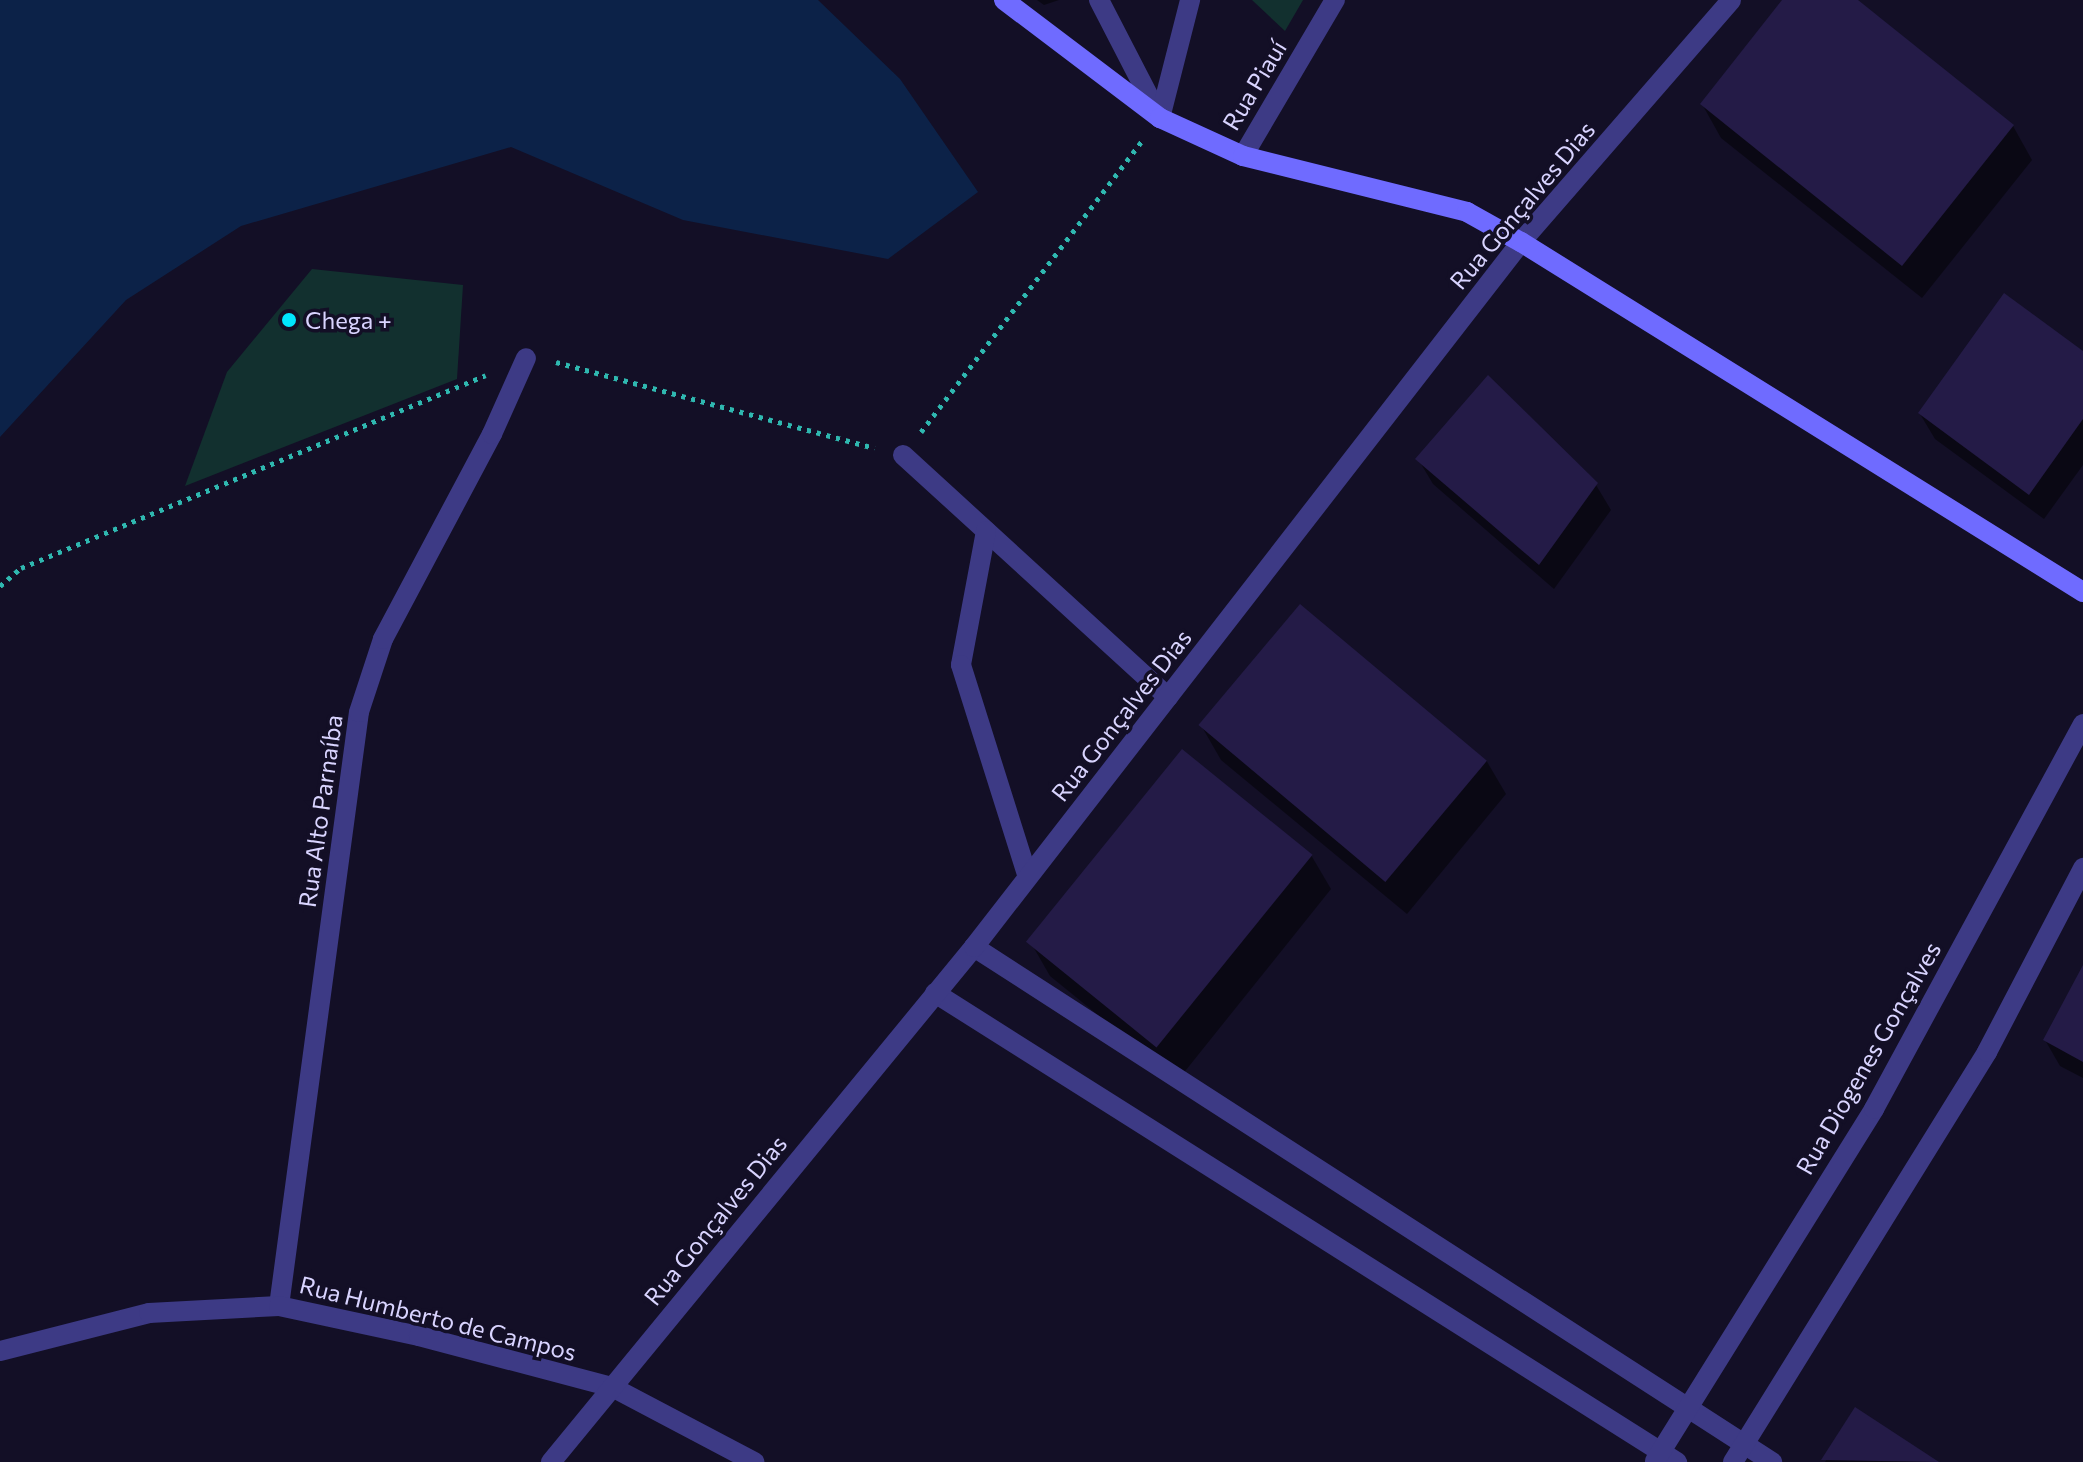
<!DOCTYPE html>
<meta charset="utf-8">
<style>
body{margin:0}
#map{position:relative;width:2083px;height:1462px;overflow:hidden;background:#130f26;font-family:Commissioner,sans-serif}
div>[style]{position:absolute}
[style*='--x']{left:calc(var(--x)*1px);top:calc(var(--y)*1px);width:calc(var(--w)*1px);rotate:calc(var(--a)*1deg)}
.green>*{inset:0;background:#12302f}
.water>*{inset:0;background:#0c2248}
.shadow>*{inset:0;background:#0007}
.building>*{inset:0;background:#241b47;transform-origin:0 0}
.path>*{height:5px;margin-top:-2.5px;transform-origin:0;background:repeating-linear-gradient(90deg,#2fb8b0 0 4px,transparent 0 10px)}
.service>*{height:20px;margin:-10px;padding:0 10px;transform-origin:10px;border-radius:10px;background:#3d3a85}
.minor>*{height:20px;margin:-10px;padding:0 10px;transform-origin:10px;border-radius:10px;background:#3d3a85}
.secondary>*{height:20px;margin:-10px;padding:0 10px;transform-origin:10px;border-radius:10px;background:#6f6bff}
.dots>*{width:22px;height:22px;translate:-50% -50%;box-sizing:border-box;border:4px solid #130f26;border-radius:50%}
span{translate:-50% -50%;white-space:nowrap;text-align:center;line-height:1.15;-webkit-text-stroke:7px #130f26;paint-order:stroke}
.street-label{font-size:24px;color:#d9d4ff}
.poi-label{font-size:24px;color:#d9d4ff}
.left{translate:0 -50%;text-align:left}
</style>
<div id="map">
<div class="green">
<i style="clip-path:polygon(1252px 0,1303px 0,1285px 31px)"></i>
<i style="clip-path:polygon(312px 269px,463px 285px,457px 379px,185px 486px,227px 372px)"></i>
</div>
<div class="water">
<i style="clip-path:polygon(0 0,818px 0,900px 79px,978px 192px,888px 259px,683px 220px,511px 147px,241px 226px,126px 300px,0 437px)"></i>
</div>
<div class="shadow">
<i style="clip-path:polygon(1037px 0,1059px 0,1044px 5px)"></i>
<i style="clip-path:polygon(1785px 0,1855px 0,2013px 126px,2032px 160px,1922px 298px,1721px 138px,1702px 104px)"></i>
<i style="clip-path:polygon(2083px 353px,2083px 465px,2044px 519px,1935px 439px,1920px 414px)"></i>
<i style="clip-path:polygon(1418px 459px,1596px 485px,1611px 510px,1554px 589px,1433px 484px)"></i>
<i style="clip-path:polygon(1202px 727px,1486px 760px,1506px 794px,1407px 914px,1221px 760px)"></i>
<i style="clip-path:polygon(1311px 855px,1331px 889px,1178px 1080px,1050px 976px,1031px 943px)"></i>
<i style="clip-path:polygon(2083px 969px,2083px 1078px,2060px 1066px,2045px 1040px)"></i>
<i style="clip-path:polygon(1856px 1410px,1936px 1462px,1825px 1462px)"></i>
</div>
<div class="building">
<i style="clip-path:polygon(1782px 0,1858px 0,2014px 125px,1902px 266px,1700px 104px)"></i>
<i style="clip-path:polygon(2004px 293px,2083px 351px,2083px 419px,2029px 495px,1918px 413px)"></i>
<i style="clip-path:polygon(1488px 375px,1598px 483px,1539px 565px,1415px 459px)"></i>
<i style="left:1300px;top:604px;width:244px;height:158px;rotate:40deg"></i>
<i style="left:1182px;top:749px;width:168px;height:248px;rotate:39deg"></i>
<i style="clip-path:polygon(2083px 965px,2083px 1062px,2043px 1040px)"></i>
<i style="clip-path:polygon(1855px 1407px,1939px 1462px,1821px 1460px)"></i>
</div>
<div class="path">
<i style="--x:556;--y:362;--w:330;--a:15.1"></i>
<i style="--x:921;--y:432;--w:365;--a:-52.8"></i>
<i style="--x:0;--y:586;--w:28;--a:-41"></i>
<i style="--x:21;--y:568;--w:503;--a:-22.54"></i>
</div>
<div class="service">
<i style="--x:1099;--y:0;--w:133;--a:62.7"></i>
</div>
<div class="minor">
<i style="--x:1160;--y:118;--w:122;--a:-75.7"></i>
<i style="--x:1243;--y:156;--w:181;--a:-59.5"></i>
<i style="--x:903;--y:455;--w:359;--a:42.4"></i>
<i style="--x:986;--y:531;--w:136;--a:100.6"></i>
<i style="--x:961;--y:665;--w:222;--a:72.5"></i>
<i style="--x:974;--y:947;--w:950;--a:32.84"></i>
<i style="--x:935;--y:993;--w:878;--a:32.3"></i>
<i style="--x:279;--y:1306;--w:599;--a:-82.33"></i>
<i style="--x:359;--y:712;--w:77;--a:-71.8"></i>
<i style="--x:383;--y:639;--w:232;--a:-62"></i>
<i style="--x:492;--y:434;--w:83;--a:-65.9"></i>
<i style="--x:0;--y:1351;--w:154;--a:-14.3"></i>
<i style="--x:149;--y:1313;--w:130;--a:-3.1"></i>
<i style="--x:279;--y:1306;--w:143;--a:12.1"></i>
<i style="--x:419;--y:1336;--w:200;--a:14.8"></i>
<i style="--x:612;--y:1387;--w:161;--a:27.8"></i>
<i style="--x:1655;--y:1461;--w:415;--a:-58.1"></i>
<i style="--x:1874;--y:1109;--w:438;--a:-61.5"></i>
<i style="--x:551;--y:1462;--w:666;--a:-50.6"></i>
<i style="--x:974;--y:947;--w:892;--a:-52.19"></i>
<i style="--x:1521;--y:242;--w:320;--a:-49"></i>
<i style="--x:1733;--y:1462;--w:482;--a:-58.2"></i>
<i style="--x:1987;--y:1052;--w:208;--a:-62.4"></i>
</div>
<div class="secondary">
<i style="--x:1004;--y:0;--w:196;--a:37.1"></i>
<i style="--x:1160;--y:118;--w:91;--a:24.6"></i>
<i style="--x:1243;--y:156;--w:231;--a:14"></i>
<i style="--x:1467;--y:212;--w:62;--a:29.1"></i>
<i style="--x:1521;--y:242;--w:662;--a:31.91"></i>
</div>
<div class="dots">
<i style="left:289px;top:320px;background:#00e5ff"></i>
</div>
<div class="street-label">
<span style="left:1254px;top:85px;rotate:-59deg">Rua Piauí</span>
<span style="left:1522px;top:205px;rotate:-50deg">Rua Gonçalves Dias</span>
<span style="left:1121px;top:715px;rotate:-52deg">Rua Gonçalves Dias</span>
<span style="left:320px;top:811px;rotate:-82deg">Rua Alto Parnaíba</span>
<span style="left:1868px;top:1058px;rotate:-60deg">Rua Diogenes Gonçalves</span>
<span style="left:715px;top:1220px;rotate:-51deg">Rua Gonçalves Dias</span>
<span style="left:438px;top:1318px;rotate:14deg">Rua Humberto de Campos</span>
</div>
<div class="poi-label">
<span class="left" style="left:305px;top:320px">Chega +</span>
</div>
</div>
